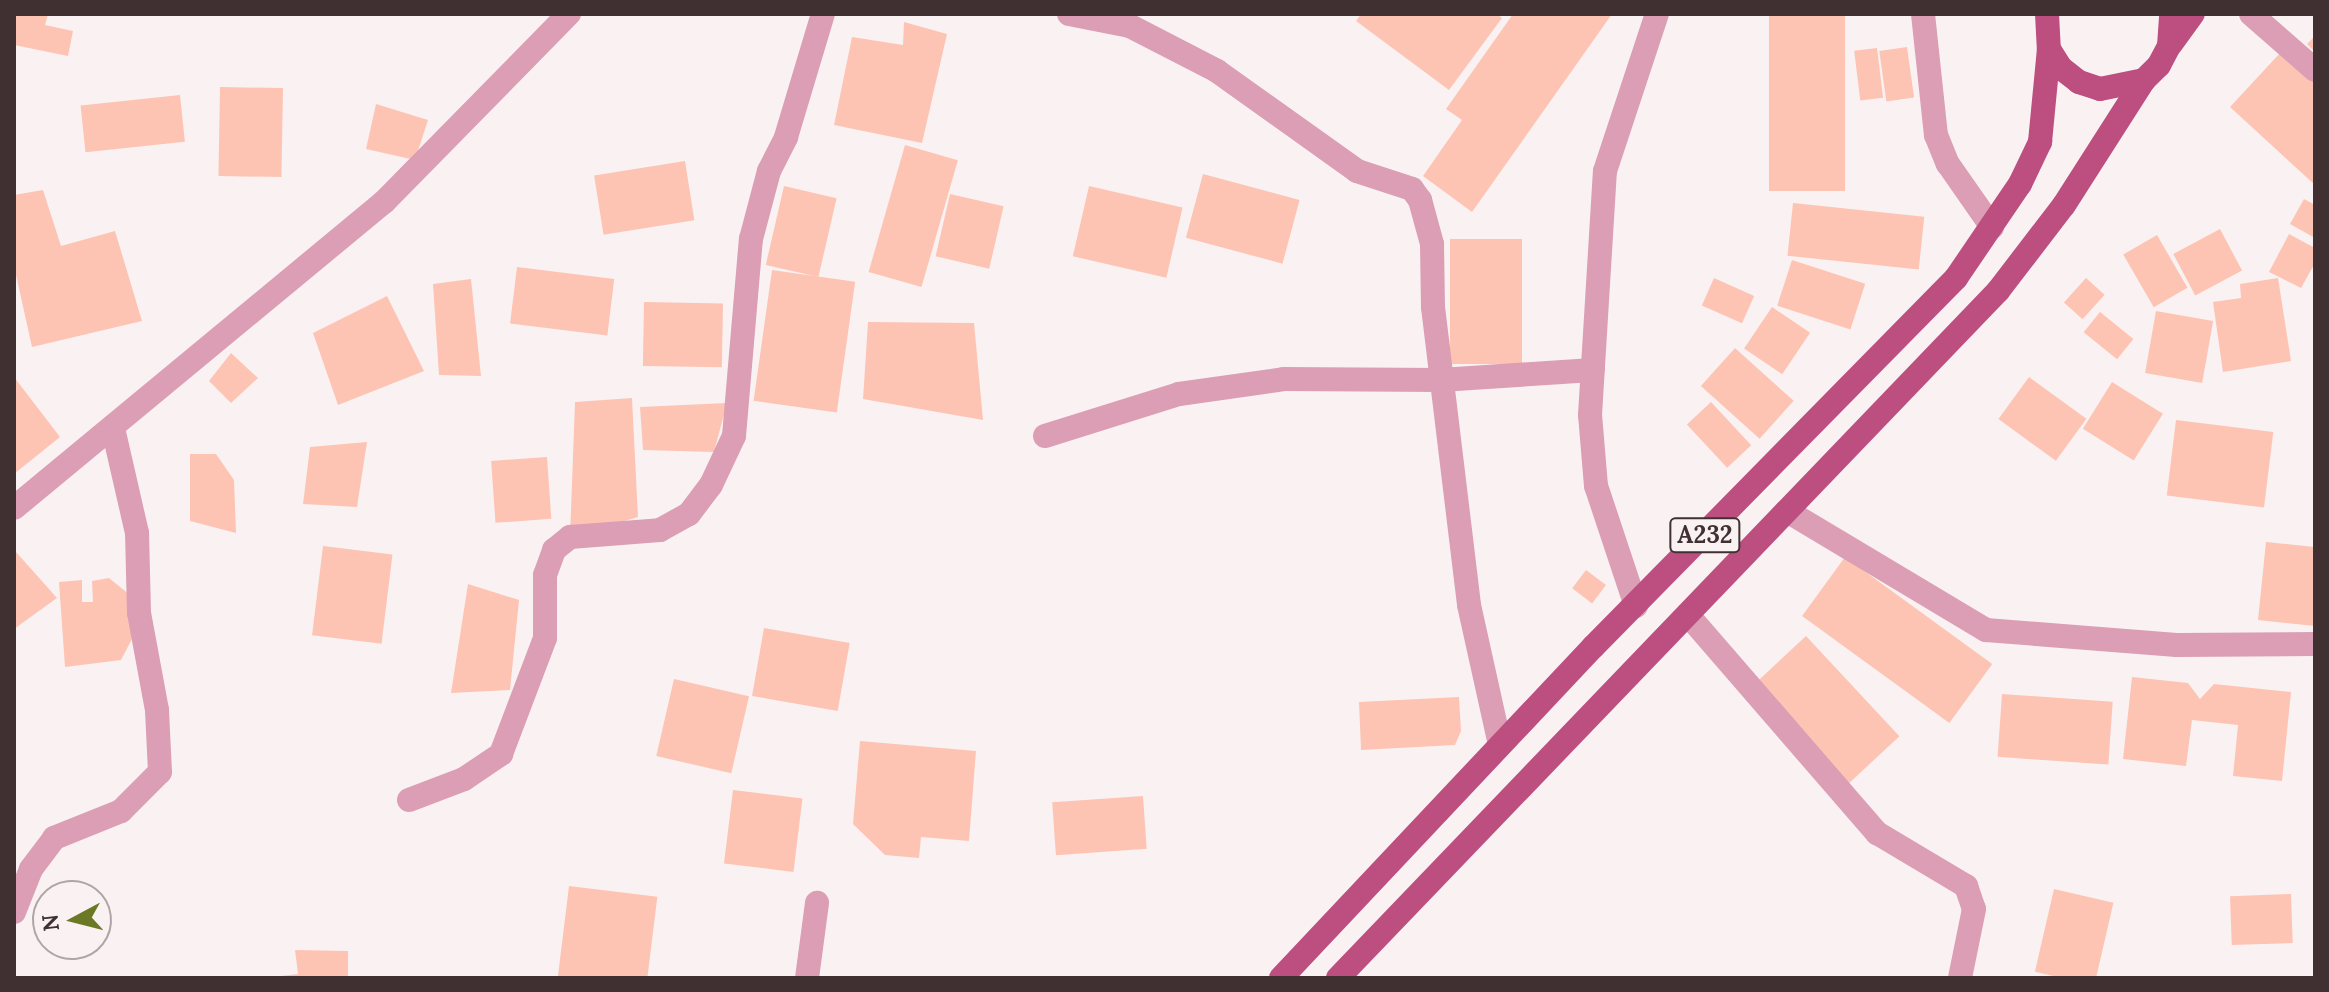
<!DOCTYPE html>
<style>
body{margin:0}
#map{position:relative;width:2329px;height:992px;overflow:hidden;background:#faf2f2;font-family:Lora,serif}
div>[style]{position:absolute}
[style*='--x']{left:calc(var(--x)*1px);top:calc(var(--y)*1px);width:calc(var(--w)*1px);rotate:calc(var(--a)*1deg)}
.building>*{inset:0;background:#fdc4b4;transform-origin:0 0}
.minor>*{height:24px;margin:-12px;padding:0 12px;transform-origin:12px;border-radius:12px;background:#db9eb5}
.major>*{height:24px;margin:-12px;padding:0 12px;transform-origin:12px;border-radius:12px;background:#bc4f80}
span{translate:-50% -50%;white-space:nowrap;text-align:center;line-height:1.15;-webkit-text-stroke:8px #faf2f2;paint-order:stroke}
.shield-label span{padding:2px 6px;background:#faf2f2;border:2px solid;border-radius:6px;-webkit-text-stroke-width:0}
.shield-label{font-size:24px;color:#403031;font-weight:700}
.frame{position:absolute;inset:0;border:16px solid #403031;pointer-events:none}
.north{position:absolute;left:32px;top:880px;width:80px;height:80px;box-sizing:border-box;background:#faf2f2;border:2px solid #b0a4a5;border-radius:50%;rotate:263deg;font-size:22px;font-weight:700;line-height:32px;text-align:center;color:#403031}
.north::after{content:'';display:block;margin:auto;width:28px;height:36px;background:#6b7926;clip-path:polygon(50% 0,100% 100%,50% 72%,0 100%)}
</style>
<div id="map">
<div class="building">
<i style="clip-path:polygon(14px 14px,48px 14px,45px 25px,73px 31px,68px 56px,14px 45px)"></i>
<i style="clip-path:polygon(1361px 14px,1497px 14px,1502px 18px,1449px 90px,1356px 21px)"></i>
<i style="clip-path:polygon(1513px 14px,1612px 14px,1472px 212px,1423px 176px,1462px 120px,1446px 109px)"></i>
<i style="left:1769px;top:14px;width:76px;height:177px"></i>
<i style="clip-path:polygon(904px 22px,947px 34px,922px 143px,834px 125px,852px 37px,903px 45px)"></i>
<i style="clip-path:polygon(2315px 36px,2315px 52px,2307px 44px)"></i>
<i style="left:1907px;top:47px;width:51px;height:28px;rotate:82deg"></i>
<i style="left:1877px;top:48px;width:50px;height:23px;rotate:83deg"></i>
<i style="clip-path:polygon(2281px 52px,2315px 83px,2315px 185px,2230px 107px)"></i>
<i style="left:220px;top:87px;width:63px;height:89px;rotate:1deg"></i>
<i style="left:180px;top:95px;width:47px;height:100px;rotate:84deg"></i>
<i style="clip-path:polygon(376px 104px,428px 120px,415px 160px,366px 149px)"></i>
<i style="left:905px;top:145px;width:55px;height:132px;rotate:16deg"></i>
<i style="left:685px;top:161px;width:60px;height:92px;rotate:81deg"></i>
<i style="left:1203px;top:174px;width:100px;height:66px;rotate:15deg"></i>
<i style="left:784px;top:186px;width:54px;height:81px;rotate:13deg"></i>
<i style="left:1089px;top:186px;width:96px;height:72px;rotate:13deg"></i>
<i style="clip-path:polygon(43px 190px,61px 246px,115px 231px,142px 321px,32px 347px,14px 266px,14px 195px)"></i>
<i style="left:950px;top:194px;width:55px;height:64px;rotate:13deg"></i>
<i style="clip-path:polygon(2304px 199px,2315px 205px,2315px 238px,2290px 224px)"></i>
<i style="left:1793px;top:203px;width:132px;height:53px;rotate:6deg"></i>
<i style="left:2220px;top:229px;width:47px;height:53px;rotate:62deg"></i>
<i style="clip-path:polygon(2289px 234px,2315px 248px,2315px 263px,2301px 288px,2269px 272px)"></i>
<i style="left:2157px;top:235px;width:61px;height:39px;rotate:60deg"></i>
<i style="left:1522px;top:239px;width:125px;height:72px;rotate:90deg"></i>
<i style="left:1792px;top:260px;width:77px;height:48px;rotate:18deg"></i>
<i style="left:517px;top:267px;width:98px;height:57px;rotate:7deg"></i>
<i style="left:772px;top:270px;width:84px;height:132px;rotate:8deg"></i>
<i style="left:1714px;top:278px;width:44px;height:30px;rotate:24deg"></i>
<i style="left:2086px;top:278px;width:25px;height:33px;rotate:42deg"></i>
<i style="clip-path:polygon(2278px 278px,2291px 361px,2223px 372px,2213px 302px,2241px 298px,2240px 284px)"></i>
<i style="clip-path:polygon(471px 279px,481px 376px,439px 375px,433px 284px)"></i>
<i style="clip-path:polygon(387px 296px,424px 371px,338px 405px,313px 333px)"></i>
<i style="left:644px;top:302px;width:79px;height:64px;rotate:1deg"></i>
<i style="left:1772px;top:307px;width:46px;height:50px;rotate:34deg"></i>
<i style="left:2156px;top:311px;width:58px;height:63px;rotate:10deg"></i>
<i style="left:2100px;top:312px;width:43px;height:26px;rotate:39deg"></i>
<i style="clip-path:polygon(868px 322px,974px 323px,983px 420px,863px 399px)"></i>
<i style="left:1735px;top:348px;width:79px;height:51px;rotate:42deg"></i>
<i style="clip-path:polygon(231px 353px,258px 378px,231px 403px,209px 381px)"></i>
<i style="clip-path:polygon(14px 377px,60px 437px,14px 474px)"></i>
<i style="left:2029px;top:377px;width:71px;height:52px;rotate:36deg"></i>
<i style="left:2112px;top:382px;width:60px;height:55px;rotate:32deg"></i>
<i style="clip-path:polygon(632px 398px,638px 517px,570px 537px,575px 402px)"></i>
<i style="left:1711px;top:402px;width:59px;height:33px;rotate:47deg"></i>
<i style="clip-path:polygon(727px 403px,714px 452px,643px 450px,640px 407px)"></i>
<i style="left:2176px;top:420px;width:98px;height:76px;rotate:7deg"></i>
<i style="clip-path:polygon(367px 442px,357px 507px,303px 504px,310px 447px)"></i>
<i style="clip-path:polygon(190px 454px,216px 454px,234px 480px,236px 533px,190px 521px)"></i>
<i style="left:547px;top:457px;width:62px;height:56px;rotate:86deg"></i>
<i style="clip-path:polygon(2266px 542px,2315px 547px,2315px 626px,2258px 620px)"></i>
<i style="left:323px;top:546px;width:70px;height:90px;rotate:7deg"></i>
<i style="clip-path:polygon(16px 552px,57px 598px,14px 629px,14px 554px)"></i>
<i style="left:1845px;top:557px;width:182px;height:73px;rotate:36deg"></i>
<i style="left:1586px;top:570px;width:25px;height:23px;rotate:37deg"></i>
<i style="clip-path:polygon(109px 578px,130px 595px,133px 637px,121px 660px,65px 667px,59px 582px,82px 580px,82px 602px,93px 602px,92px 581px)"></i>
<i style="clip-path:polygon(468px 584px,519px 600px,510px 690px,451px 693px)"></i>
<i style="left:764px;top:628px;width:87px;height:69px;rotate:10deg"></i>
<i style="left:1806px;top:636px;width:137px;height:70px;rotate:47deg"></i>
<i style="clip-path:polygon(2132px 677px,2188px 683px,2200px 699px,2214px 684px,2291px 692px,2282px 781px,2233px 776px,2238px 725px,2192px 720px,2186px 766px,2123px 759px)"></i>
<i style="left:674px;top:679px;width:77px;height:79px;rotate:13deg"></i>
<i style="left:2002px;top:694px;width:111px;height:63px;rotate:4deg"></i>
<i style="clip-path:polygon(1459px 697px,1461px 731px,1455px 745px,1361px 750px,1359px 702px)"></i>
<i style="clip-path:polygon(860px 741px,976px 751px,969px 841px,921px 837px,919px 858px,885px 855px,853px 824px)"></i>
<i style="left:733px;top:790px;width:70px;height:74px;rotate:7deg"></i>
<i style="left:1143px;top:796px;width:53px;height:91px;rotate:86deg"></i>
<i style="left:569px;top:886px;width:89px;height:93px;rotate:7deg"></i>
<i style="left:2054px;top:889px;width:61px;height:85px;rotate:13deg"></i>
<i style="left:2291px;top:894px;width:49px;height:61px;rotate:88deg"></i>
<i style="clip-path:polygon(295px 950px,348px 951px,348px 978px,263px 978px,298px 974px)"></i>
</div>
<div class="minor">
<i style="--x:1069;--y:14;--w:62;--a:11.1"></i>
<i style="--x:1130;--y:26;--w:98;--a:27.3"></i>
<i style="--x:1217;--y:71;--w:172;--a:35.5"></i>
<i style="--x:1357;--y:171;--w:58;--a:18.1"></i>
<i style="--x:1412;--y:189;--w:14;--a:54"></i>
<i style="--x:1420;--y:200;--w:46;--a:74.7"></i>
<i style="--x:1432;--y:244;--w:63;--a:89.1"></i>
<i style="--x:1433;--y:307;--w:300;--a:83.1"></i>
<i style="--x:1469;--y:605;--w:143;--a:77.5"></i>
<i style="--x:1923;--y:14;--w:122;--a:83.9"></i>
<i style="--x:1936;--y:135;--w:31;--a:68"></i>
<i style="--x:1948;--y:164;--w:77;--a:55.1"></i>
<i style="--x:2251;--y:14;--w:85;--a:41.2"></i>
<i style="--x:1045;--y:436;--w:140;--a:-17.4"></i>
<i style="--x:1179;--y:394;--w:106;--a:-8.1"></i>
<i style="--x:1284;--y:379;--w:157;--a:0.4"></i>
<i style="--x:1441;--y:380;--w:152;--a:-3.8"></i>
<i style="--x:14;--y:508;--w:480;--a:-39.6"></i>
<i style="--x:384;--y:202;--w:264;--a:-45.5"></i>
<i style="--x:1787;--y:511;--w:232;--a:30.9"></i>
<i style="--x:1986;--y:630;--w:191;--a:4.5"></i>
<i style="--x:2176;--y:645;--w:139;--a:-0.4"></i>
<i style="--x:1636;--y:606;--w:126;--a:-108.4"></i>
<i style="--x:1596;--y:486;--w:71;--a:-94.8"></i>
<i style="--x:1590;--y:415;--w:244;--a:-86.5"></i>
<i style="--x:1605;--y:171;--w:165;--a:-71.7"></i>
<i style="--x:1688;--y:615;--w:289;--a:49.1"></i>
<i style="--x:1877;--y:833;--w:104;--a:30.8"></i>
<i style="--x:1966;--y:886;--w:24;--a:71"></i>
<i style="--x:1974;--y:909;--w:70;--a:101.5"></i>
<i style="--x:409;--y:800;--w:59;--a:-20.9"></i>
<i style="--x:464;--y:779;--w:45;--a:-34"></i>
<i style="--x:501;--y:754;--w:124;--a:-69.2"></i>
<i style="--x:545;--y:638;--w:63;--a:-90"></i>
<i style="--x:545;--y:575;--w:27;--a:-70"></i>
<i style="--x:554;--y:550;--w:21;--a:-39"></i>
<i style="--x:570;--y:537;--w:90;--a:-4.4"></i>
<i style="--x:660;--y:530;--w:33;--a:-29"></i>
<i style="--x:689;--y:514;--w:36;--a:-53"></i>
<i style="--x:711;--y:485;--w:54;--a:-64.9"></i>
<i style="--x:734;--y:436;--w:198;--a:-85.1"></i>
<i style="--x:751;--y:239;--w:70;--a:-75.2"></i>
<i style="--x:769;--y:171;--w:38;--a:-63"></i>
<i style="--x:786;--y:137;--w:128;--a:-73.3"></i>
<i style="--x:14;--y:912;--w:46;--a:-68.4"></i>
<i style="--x:31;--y:869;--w:39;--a:-53"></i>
<i style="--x:54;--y:838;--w:72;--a:-21.9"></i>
<i style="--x:121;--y:811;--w:55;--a:-45"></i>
<i style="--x:160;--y:772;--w:62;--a:-92.8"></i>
<i style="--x:157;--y:710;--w:99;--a:-100.5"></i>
<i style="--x:139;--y:613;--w:80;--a:-91.4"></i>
<i style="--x:137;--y:533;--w:108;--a:-102.9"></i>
<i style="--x:807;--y:978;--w:76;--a:-82.4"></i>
</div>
<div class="major">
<i style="--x:2047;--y:14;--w:35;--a:87"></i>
<i style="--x:2049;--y:49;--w:22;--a:58"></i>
<i style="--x:2061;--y:68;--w:23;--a:38"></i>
<i style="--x:2079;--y:82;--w:22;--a:18"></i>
<i style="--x:2100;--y:89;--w:45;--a:-11.6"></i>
<i style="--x:2144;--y:80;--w:21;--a:-45"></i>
<i style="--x:2159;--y:65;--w:21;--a:-62"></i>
<i style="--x:2169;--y:46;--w:32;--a:-86"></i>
<i style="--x:2171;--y:44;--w:37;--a:-54"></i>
<i style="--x:1281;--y:978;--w:455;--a:-46.7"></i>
<i style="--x:1593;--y:647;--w:518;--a:-45.47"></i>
<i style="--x:1956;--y:278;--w:114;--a:-55.8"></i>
<i style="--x:2020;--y:184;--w:47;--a:-64.5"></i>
<i style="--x:2040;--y:142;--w:93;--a:-84.5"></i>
<i style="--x:1338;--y:978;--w:953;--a:-46.15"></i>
<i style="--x:1998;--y:291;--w:108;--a:-52.5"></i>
<i style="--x:2064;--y:205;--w:148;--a:-57.4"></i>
</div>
<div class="shield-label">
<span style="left:1705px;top:535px">A232</span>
</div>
<div class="frame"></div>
<div class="north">N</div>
</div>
